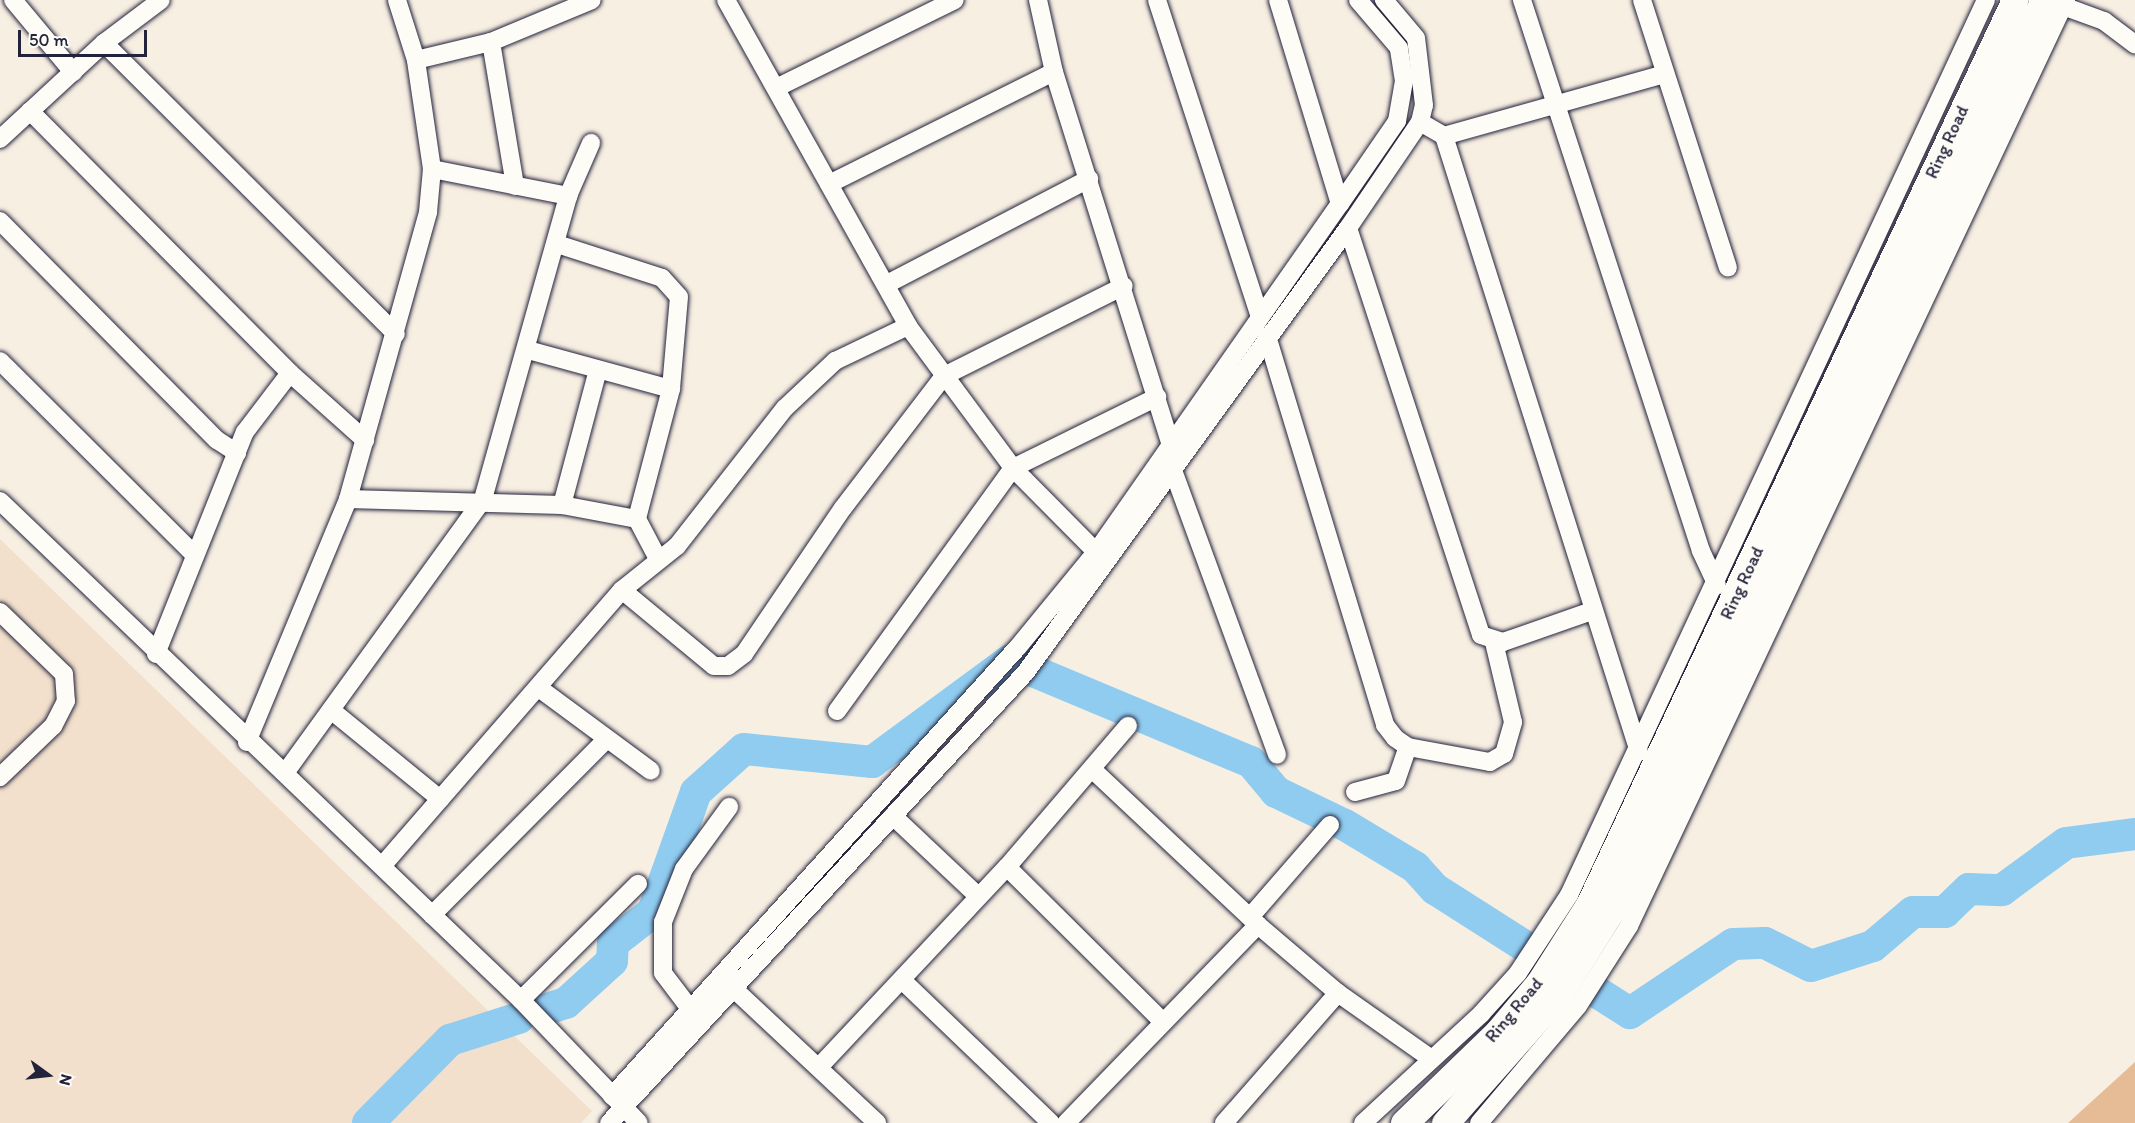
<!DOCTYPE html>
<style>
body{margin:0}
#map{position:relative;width:2135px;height:1123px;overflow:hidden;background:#f8efe3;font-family:Itim,sans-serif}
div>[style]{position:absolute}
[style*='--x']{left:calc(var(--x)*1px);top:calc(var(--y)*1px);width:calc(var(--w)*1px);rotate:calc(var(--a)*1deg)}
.built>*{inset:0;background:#f2e0cc}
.river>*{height:32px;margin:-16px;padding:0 16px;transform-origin:16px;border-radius:16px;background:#90ccf0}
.building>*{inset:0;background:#e5bc95}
.roads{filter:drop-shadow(0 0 2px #22223b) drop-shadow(0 0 2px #22223b)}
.minor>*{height:18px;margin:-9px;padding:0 9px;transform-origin:9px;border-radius:9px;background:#fdfcf7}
.highway>*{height:27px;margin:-13.5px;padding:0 13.5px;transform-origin:13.5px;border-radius:13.5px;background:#fdfcf7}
span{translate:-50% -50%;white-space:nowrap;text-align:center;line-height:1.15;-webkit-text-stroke:5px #fdfcf7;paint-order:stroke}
.street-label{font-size:18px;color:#22223b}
.north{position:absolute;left:18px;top:1045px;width:60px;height:60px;-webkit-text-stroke:4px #fdfcf7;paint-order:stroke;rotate:105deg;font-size:16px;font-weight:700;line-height:24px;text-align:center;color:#22223b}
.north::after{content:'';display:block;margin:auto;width:21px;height:27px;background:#22223b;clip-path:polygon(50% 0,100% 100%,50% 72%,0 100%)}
.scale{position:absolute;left:18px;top:30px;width:129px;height:27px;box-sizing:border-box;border:3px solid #22223b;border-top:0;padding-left:8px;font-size:18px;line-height:21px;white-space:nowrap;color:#22223b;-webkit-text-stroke:4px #fdfcf7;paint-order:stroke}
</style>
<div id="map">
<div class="built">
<i style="clip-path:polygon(0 539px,592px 1111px,581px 1123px,0 1123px)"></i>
</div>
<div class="river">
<i style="--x:544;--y:1010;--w:23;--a:-18"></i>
<i style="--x:566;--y:1003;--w:62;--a:-42.4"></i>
<i style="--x:612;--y:961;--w:18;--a:-87"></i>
<i style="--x:613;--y:943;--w:51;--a:-37.8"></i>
<i style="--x:653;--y:912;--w:127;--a:-70.3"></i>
<i style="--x:696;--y:792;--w:64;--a:-41.9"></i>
<i style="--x:744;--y:749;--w:129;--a:5.8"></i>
<i style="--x:872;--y:762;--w:170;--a:-36.4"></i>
<i style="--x:1009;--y:661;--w:262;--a:22.7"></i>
<i style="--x:1251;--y:762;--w:39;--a:50"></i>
<i style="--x:1276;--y:792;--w:76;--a:25.6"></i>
<i style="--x:1345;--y:825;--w:82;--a:31"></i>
<i style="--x:1415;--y:867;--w:30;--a:48"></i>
<i style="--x:1435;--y:889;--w:231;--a:32.5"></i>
<i style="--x:1630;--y:1013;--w:124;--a:-33.8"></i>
<i style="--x:1733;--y:944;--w:32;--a:-2"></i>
<i style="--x:1765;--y:943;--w:51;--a:26.6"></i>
<i style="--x:1811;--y:966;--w:65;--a:-17.9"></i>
<i style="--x:1873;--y:946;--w:52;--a:-40.4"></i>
<i style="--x:1913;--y:912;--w:32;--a:0"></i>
<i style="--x:1945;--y:912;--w:33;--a:-44"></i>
<i style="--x:1969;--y:889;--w:33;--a:2"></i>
<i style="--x:2002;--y:890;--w:79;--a:-36.3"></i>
<i style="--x:2066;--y:843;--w:70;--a:-7.4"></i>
<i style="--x:368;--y:1123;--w:117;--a:-45.3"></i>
<i style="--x:450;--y:1040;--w:72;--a:-17.7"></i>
</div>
<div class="building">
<i style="clip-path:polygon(2135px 1062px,2135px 1123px,2068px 1123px)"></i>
</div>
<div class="roads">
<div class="minor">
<i style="--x:13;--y:0;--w:94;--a:50.2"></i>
<i style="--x:726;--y:0;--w:373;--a:60.8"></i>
<i style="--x:908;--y:326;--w:177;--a:53.5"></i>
<i style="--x:1013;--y:468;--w:118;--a:45.3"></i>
<i style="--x:1038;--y:0;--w:74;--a:77.5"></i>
<i style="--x:1054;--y:72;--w:389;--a:72.6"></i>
<i style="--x:1157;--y:0;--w:329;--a:72"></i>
<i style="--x:1278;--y:0;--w:213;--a:73.1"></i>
<i style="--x:1522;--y:0;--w:579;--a:72"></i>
<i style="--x:1701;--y:551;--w:38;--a:65"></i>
<i style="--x:1642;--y:0;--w:281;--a:72.2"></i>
<i style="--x:2063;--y:6;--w:44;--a:20.1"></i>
<i style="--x:2104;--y:21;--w:39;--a:37"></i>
<i style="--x:491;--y:42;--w:146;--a:80.5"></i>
<i style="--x:104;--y:43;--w:412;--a:44.9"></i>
<i style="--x:416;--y:60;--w:77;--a:-13.5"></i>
<i style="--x:491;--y:42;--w:109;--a:-22.6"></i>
<i style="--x:776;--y:88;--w:199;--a:-26.2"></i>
<i style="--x:30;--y:111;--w:369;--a:45.2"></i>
<i style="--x:290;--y:373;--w:101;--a:41.8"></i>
<i style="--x:1420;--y:122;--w:28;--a:30"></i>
<i style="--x:1444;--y:136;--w:646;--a:72.43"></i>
<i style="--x:1444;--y:136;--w:229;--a:-15.7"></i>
<i style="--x:0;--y:139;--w:142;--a:-42.7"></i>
<i style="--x:104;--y:43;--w:71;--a:-37"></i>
<i style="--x:432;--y:169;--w:139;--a:11.2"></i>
<i style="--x:829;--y:184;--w:251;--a:-26.5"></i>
<i style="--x:0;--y:221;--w:308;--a:45.3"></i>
<i style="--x:217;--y:440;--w:24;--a:33"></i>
<i style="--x:1348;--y:228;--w:428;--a:71.9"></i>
<i style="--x:1481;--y:635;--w:23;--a:18"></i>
<i style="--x:1503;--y:642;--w:94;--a:-19.2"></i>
<i style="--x:557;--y:244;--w:110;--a:17.9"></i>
<i style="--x:662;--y:278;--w:25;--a:48"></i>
<i style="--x:679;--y:297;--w:92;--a:95"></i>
<i style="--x:671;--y:389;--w:134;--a:104.7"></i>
<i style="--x:887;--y:284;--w:228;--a:-27.5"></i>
<i style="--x:1267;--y:336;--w:407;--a:73.1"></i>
<i style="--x:1385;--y:725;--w:16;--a:52"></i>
<i style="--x:1395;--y:738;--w:16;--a:35"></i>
<i style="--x:1408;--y:747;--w:83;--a:10.4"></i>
<i style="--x:1490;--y:762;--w:16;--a:-30"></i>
<i style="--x:1504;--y:754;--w:33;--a:-74"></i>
<i style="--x:1513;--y:722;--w:82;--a:-103.4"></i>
<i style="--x:528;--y:350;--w:148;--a:15.3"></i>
<i style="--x:0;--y:361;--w:275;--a:44.9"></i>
<i style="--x:1167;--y:467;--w:9;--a:41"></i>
<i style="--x:1174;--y:473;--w:300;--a:69.9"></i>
<i style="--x:348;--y:499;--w:214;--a:1.6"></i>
<i style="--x:562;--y:505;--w:76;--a:10.6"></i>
<i style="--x:637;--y:519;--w:43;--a:62.2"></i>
<i style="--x:0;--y:501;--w:721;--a:43.76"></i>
<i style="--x:521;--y:1000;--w:170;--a:46.2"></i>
<i style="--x:562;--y:505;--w:140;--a:-75.1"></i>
<i style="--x:622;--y:590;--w:119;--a:39.6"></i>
<i style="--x:714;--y:666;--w:14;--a:0"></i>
<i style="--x:728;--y:666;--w:20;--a:-37"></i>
<i style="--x:744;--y:654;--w:176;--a:-55.9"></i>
<i style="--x:843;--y:508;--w:166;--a:-52.6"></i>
<i style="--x:944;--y:376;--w:201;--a:-26.6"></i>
<i style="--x:0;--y:612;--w:89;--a:44.1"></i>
<i style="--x:64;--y:674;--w:27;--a:86"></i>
<i style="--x:66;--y:701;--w:28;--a:117"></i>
<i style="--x:53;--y:726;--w:74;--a:136.1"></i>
<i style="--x:156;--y:654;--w:239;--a:-68.2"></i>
<i style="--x:245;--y:432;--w:74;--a:-52.7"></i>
<i style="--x:539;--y:688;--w:139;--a:36.5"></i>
<i style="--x:331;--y:710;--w:141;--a:39.2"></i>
<i style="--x:837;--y:711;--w:300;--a:-54.1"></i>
<i style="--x:1013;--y:468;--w:161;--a:-26.2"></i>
<i style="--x:247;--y:742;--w:263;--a:-67.4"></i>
<i style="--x:348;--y:499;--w:298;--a:-74.4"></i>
<i style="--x:428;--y:212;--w:43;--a:-84.7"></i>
<i style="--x:432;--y:169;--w:110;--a:-98.4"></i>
<i style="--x:416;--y:60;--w:63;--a:-107.6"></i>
<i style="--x:1093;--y:770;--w:226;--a:43.2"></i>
<i style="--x:1258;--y:925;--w:105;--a:40.4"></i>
<i style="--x:1338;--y:993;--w:113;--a:35.2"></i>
<i style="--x:285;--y:773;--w:338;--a:-54.1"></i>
<i style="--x:483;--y:499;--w:315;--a:-74.3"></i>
<i style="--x:568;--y:196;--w:58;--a:-66.5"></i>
<i style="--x:1355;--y:792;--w:42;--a:-15"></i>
<i style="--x:1396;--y:781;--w:36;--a:-71"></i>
<i style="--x:893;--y:816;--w:117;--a:43.3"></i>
<i style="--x:382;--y:866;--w:366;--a:-49"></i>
<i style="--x:622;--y:590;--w:70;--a:-38.7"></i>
<i style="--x:677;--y:546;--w:175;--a:-52"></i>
<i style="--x:785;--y:408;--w:69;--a:-43.2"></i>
<i style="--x:835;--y:361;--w:81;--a:-25.6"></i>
<i style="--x:1007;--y:867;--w:218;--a:44.8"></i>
<i style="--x:432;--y:915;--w:245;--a:-45.2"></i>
<i style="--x:1250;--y:917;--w:122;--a:-49"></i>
<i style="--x:903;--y:981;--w:205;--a:43.8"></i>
<i style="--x:734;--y:989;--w:196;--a:43.1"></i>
<i style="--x:521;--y:1000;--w:165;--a:-44.8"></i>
<i style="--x:691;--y:1010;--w:46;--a:-127.1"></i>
<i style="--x:663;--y:973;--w:51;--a:-90"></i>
<i style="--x:663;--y:922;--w:57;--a:-68.4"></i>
<i style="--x:684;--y:869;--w:77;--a:-54"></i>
<i style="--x:819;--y:1067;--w:274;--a:-46.8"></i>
<i style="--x:1007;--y:867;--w:186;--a:-49.4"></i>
<i style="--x:612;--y:1096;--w:605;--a:-47.88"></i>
<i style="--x:1018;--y:647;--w:123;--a:-50.6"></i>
<i style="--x:1096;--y:552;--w:425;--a:-55"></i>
<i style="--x:1340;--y:204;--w:101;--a:-55.5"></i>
<i style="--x:1397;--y:121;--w:41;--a:-80.1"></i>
<i style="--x:1404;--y:81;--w:33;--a:-99"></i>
<i style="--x:1399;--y:48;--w:63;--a:-130.5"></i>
<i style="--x:609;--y:1123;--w:614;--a:-47.24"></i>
<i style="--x:1026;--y:672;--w:548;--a:-54.05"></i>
<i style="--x:1348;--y:228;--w:128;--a:-55.8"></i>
<i style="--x:1420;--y:122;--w:17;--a:-77"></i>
<i style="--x:1424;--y:105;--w:67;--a:-96.8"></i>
<i style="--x:1416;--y:38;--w:50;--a:-130.1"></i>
<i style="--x:1066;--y:1123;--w:276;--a:-45.9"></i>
<i style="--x:1224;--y:1123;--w:173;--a:-48.8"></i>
<i style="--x:1363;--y:1123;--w:161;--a:-42.7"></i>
<i style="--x:1481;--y:1014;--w:55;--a:-47.9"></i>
<i style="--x:1518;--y:973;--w:93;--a:-56.8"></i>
<i style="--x:1569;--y:895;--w:987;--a:-65.02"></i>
<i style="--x:1479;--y:1123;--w:153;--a:-49.8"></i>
<i style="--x:1578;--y:1006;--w:95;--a:-57.5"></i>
<i style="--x:1629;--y:926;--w:1024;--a:-64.74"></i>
</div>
<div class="highway">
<i style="--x:1404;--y:1123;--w:131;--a:-44.1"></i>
<i style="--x:1498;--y:1032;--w:64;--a:-50.1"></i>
<i style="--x:1539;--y:983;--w:95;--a:-57.5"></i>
<i style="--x:1590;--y:903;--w:998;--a:-64.8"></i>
<i style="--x:1445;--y:1123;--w:172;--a:-48.5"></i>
<i style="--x:1559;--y:994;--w:98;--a:-57.9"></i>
<i style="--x:1611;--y:911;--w:1009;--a:-64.58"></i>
</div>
</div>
<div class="street-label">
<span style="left:1947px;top:142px;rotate:-65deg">Ring Road</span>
<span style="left:1742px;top:583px;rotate:-65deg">Ring Road</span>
<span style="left:1514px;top:1010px;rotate:-50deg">Ring Road</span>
</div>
<div class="north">N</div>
<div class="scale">50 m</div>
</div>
